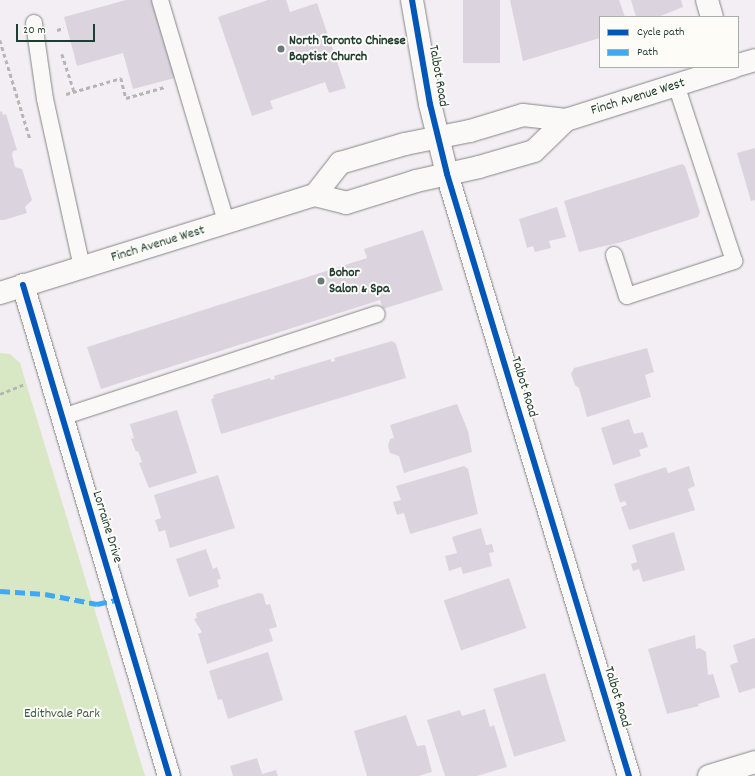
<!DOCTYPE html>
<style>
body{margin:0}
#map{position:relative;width:755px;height:776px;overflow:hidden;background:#f3eef3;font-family:Dekko,sans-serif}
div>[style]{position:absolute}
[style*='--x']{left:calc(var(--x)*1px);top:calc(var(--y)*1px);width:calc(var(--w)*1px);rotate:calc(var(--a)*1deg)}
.green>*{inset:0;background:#d9e8c4}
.building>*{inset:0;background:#dbd4de;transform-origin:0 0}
.path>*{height:2.5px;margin-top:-1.25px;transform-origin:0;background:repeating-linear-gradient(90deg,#b3b6b5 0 4px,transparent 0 7px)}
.roads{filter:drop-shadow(0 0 1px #848788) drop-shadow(0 0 1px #848788)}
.lane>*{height:16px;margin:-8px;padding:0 8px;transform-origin:8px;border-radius:8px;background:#faf9f8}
.street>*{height:22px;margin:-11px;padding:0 11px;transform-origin:11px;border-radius:11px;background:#faf9f8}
.secondary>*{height:22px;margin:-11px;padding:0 11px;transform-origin:11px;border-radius:11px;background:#faf9f8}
.quiet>*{height:5px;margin-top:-2.5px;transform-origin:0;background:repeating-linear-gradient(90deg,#3fa9f5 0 10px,transparent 0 15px)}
.cycleway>*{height:6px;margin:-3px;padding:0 3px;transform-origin:3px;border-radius:3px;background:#0057b8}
.dots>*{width:11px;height:11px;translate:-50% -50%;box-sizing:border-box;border:2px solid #fdfcf7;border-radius:50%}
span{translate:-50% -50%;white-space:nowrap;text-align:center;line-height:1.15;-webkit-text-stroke:4px #fdfcf7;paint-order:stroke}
.poi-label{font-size:14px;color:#1f3d34;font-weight:700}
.left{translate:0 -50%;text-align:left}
.street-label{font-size:14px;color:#1f3d34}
.park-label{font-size:14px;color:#405e49}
.legend{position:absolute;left:599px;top:16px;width:140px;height:52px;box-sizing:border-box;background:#fdfcf7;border:1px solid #a4b0a9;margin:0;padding:5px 7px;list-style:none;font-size:12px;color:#1f3d34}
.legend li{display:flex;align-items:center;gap:8px;height:20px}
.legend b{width:20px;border:1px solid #a4b0a9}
.scale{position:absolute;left:16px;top:24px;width:79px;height:18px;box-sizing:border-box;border:2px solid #1f3d34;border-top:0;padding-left:5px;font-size:12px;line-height:14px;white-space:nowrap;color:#1f3d34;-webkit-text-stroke:3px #fdfcf7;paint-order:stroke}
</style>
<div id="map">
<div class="green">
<i style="clip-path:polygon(0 353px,10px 354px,20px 363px,145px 776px,0 776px)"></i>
</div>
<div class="building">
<i style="clip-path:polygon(126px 0,154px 0,175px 78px,133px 89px,123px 53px,77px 66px,64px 17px)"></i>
<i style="clip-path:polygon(268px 0,286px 0,290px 12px,317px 3px,346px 88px,329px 93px,325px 82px,270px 101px,273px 109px,252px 116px,218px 17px)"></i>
<i style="left:463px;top:0;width:37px;height:63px"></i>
<i style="clip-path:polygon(510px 0,619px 0,625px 17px,600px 17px,600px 38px,523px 61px)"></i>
<i style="clip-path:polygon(631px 0,681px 0,683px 7px,658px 17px,636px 17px)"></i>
<i style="clip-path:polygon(2px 111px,3px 115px,6px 114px,17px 150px,13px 151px,12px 155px,15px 167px,22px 169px,32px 200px,25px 207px,27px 213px,4px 220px,0 220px,0 112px)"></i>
<i style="clip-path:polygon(755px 148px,755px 200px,751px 201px,737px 153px)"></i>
<i style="clip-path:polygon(682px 164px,685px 166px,700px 212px,698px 217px,622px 242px,579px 252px,564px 201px)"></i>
<i style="clip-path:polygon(557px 207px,566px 237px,549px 241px,551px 248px,535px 252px,533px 246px,527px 248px,519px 219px)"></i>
<i style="clip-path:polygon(423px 230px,443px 290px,383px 309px,380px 300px,101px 389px,87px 347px,367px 258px,364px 249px)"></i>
<i style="clip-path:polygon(392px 341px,396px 344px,406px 378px,221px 434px,211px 399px,214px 398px,213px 395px,270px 378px,271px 380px,275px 379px,274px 376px,331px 359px,331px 362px,335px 361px,334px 358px)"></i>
<i style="clip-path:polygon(647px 348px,654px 372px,645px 375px,651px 397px,587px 417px,579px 388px,575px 385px,571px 374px,574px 368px)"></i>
<i style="clip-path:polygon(457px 404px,468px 431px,472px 452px,404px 473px,399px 456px,390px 453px,388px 446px,390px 439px,394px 438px,390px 425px)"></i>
<i style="clip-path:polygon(177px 410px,197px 473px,149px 488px,139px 463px,142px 462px,138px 451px,136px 452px,131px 439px,134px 438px,130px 424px)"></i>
<i style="clip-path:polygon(629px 419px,634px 434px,643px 432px,648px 447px,639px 450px,641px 456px,613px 465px,601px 428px)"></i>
<i style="clip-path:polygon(464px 466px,468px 469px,478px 514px,410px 534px,404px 513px,397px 515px,393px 502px,401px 500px,396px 486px)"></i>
<i style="clip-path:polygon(689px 466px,695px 486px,688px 489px,695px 510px,629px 530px,621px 507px,627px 505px,625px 501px,620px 503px,614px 484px,666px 467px,668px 473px)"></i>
<i style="clip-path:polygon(218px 475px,235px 528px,170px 548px,165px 530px,159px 532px,155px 520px,161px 518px,154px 495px)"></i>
<i style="clip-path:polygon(481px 528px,486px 545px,492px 544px,494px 552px,489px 553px,492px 566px,463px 574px,461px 567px,449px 571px,445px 556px,457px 553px,452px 537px)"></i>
<i style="clip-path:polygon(674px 532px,685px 570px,643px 582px,639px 569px,633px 571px,631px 564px,637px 562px,632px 545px)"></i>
<i style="clip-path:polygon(206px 549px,213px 569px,217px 567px,221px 579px,217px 580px,219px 587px,189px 597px,176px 559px)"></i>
<i style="left:509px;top:578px;width:53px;height:69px;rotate:71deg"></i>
<i style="clip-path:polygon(259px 593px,263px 594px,266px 605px,270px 604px,277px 627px,269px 629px,273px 641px,207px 664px,198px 634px,202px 632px,194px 619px,197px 618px,196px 613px)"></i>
<i style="clip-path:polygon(695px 635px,696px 649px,700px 648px,706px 652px,708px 675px,713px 674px,720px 697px,698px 704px,699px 706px,667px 714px,648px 649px)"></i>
<i style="clip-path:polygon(755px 638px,755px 688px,739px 693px,730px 665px,738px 662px,733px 645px)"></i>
<i style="clip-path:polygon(268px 652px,283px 700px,228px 719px,222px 699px,218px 700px,209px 671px)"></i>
<i style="left:545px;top:673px;width:71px;height:54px;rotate:73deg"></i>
<i style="clip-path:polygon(485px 709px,490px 727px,494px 725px,507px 767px,477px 776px,445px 776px,427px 720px,460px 710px,462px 716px)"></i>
<i style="clip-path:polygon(406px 715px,417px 746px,425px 745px,432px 772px,418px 776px,367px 776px,354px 731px)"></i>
<i style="clip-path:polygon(257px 758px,262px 774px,276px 770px,278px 776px,233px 776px,230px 766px)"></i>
</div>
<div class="path">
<i style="--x:57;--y:30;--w:7;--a:-16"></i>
<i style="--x:0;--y:40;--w:103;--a:73.1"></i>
<i style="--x:62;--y:54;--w:40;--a:72"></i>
<i style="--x:66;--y:94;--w:57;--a:-16.2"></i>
<i style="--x:121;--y:78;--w:21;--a:76"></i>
<i style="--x:126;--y:98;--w:40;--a:-16"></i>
<i style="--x:0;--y:394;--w:27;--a:-22"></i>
</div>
<div class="roads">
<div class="lane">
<i style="--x:160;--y:0;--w:232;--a:73.4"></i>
<i style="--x:34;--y:23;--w:77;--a:81.8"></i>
<i style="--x:45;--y:99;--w:172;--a:77.6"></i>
<i style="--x:614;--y:255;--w:43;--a:72.4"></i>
<i style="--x:627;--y:296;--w:113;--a:-18.1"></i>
<i style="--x:734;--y:261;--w:185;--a:-108.2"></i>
<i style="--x:62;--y:417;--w:331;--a:-18.1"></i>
</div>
<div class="street">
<i style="--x:707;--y:0;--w:18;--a:74"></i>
<i style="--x:447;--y:174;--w:629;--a:73.18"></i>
<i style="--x:23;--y:285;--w:512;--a:73.44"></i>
<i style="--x:709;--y:776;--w:48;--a:-16.9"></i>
</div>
<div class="secondary">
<i style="--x:412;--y:0;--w:106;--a:80.2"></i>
<i style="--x:430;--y:104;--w:72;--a:76.3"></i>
<i style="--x:738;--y:65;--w:18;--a:-16"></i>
<i style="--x:315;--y:195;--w:41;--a:-52"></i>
<i style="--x:340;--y:163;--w:68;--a:-16.3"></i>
<i style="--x:405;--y:144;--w:66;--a:-11.3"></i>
<i style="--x:470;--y:131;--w:55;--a:-16.8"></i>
<i style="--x:523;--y:115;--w:43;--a:6.6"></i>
<i style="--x:566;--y:120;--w:175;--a:-17.6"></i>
<i style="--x:0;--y:293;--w:330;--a:-17.3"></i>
<i style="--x:315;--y:195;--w:32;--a:14"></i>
<i style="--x:346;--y:203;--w:73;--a:-17.4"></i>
<i style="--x:416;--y:181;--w:65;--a:-12.5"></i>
<i style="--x:479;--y:167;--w:57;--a:-16.2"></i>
<i style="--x:534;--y:151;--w:45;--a:-44.1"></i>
</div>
</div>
<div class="quiet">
<i style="--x:0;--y:591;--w:45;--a:3.8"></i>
<i style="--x:45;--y:594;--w:53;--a:10.9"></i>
<i style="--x:97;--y:604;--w:19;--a:-12"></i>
</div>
<div class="cycleway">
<i style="--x:412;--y:0;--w:106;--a:80.2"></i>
<i style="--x:430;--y:104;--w:72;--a:76.3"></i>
<i style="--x:447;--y:174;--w:629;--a:73.18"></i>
<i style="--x:23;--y:285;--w:512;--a:73.44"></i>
</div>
<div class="dots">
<i style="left:281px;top:49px;background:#697b77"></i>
<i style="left:321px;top:281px;background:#697b77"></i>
</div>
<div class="poi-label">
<span class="left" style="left:289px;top:49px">North Toronto Chinese<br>Baptist Church</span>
<span class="left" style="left:329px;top:281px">Bohor<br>Salon &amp; Spa</span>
</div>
<div class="street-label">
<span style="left:438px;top:76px;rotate:80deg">Talbot Road</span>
<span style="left:638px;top:97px;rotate:-17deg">Finch Avenue West</span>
<span style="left:158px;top:244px;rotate:-17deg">Finch Avenue West</span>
<span style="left:524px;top:387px;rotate:73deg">Talbot Road</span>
<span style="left:107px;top:527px;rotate:73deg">Lorraine Drive</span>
<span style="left:617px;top:697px;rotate:73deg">Talbot Road</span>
</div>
<div class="park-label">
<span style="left:62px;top:714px">Edithvale Park</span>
</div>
<ul class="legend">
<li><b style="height:5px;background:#0057b8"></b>Cycle path</li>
<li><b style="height:5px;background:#3fa9f5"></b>Path</li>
</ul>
<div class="scale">20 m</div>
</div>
